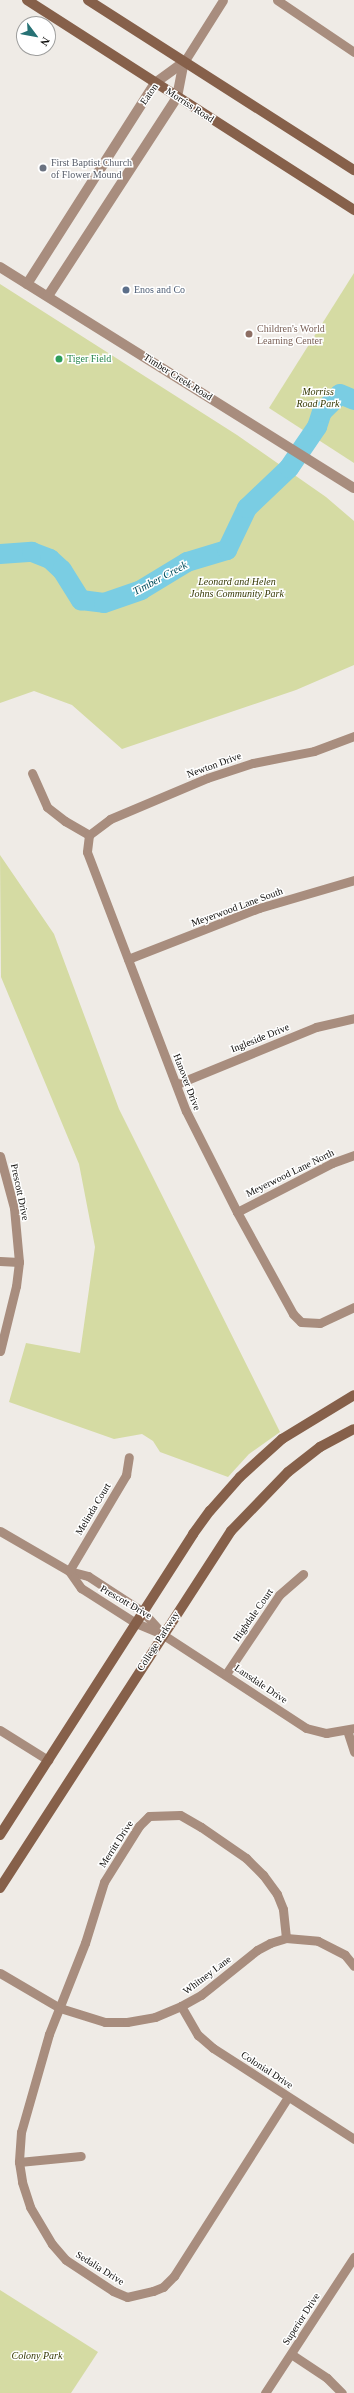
<!DOCTYPE html>
<style>
body{margin:0}
#map{position:relative;width:354px;height:2393px;overflow:hidden;background:#efebe6;font-family:"Times New Roman",serif}
div>[style]{position:absolute}
[style*='--x']{left:calc(var(--x)*1px);top:calc(var(--y)*1px);width:calc(var(--w)*1px);rotate:calc(var(--a)*1deg)}
.green>*{inset:0;background:#d5dba3}
.river>*{height:20px;margin:-10px;padding:0 10px;transform-origin:10px;border-radius:10px;background:#7acde3}
.minor>*{height:9px;margin:-4.5px;padding:0 4.5px;transform-origin:4.5px;border-radius:4.5px;background:#a88d7e}
.tertiary>*{height:10px;margin:-5px;padding:0 5px;transform-origin:5px;border-radius:5px;background:#a88d7e}
.secondary>*{height:10px;margin:-5px;padding:0 5px;transform-origin:5px;border-radius:5px;background:#86604a}
.dots>*{width:11px;height:11px;translate:-50% -50%;box-sizing:border-box;border:2px solid #fff;border-radius:50%}
span{translate:-50% -50%;white-space:nowrap;text-align:center;line-height:1.15;-webkit-text-stroke:3px #fff;paint-order:stroke}
.street-label{font-size:10px;color:#0d0c0a}
.worship-label{font-size:10px;color:#5b616d}
.left{translate:0 -50%;text-align:left}
.service-label{font-size:10px;color:#4e5e75}
.education-label{font-size:10px;color:#785e54}
.leisure-label{font-size:10px;color:#27864d}
.park-label{font-size:10px;color:#363904;font-style:italic}
.water-label{font-size:11px;color:#004d5c;font-style:italic}
.north{position:absolute;left:16px;top:16px;width:40px;height:40px;box-sizing:border-box;background:#fff;border:1px solid #9e9e9d;border-radius:50%;rotate:122deg;font-size:11px;font-weight:700;line-height:16px;text-align:center;color:#0d0c0a}
.north::after{content:'';display:block;margin:auto;width:14px;height:18px;background:#277275;clip-path:polygon(50% 0,100% 100%,50% 72%,0 100%)}
</style>
<div id="map">
<div class="green">
<i style="clip-path:polygon(354px 273px,354px 463px,269px 408px)"></i>
<i style="clip-path:polygon(0 284px,237px 435px,326px 497px,354px 521px,354px 665px,296px 690px,122px 749px,72px 705px,34px 691px,0 703px)"></i>
<i style="clip-path:polygon(0 855px,54px 934px,119px 1109px,280px 1432px,249px 1454px,228px 1477px,160px 1452px,153px 1441px,142px 1434px,114px 1439px,9px 1402px,26px 1343px,80px 1353px,95px 1247px,79px 1164px,1px 977px)"></i>
<i style="clip-path:polygon(0 2290px,98px 2352px,71px 2393px,0 2393px)"></i>
</div>
<div class="river">
<i style="--x:0;--y:554;--w:32;--a:-4"></i>
<i style="--x:32;--y:552;--w:19;--a:21"></i>
<i style="--x:50;--y:559;--w:16;--a:43"></i>
<i style="--x:62;--y:570;--w:36;--a:58"></i>
<i style="--x:81;--y:600;--w:23;--a:7"></i>
<i style="--x:104;--y:603;--w:39;--a:-19"></i>
<i style="--x:141;--y:590;--w:54;--a:-31.3"></i>
<i style="--x:187;--y:562;--w:42;--a:-16.7"></i>
<i style="--x:227;--y:550;--w:47;--a:-64.5"></i>
<i style="--x:247;--y:508;--w:58;--a:-43.6"></i>
<i style="--x:289;--y:468;--w:50;--a:-55.7"></i>
<i style="--x:317;--y:427;--w:16;--a:-72"></i>
<i style="--x:322;--y:412;--w:25;--a:-45"></i>
<i style="--x:340;--y:394;--w:15;--a:23"></i>
</div>
<div class="minor">
<i style="--x:277;--y:0;--w:93;--a:34"></i>
<i style="--x:184;--y:62;--w:73;--a:-57.8"></i>
<i style="--x:32;--y:773;--w:37;--a:66"></i>
<i style="--x:47;--y:807;--w:23;--a:38"></i>
<i style="--x:65;--y:821;--w:28;--a:30"></i>
<i style="--x:89;--y:835;--w:17;--a:97"></i>
<i style="--x:87;--y:852;--w:277;--a:69.1"></i>
<i style="--x:186;--y:1111;--w:113;--a:63.2"></i>
<i style="--x:237;--y:1212;--w:116;--a:61.2"></i>
<i style="--x:293;--y:1314;--w:11;--a:45"></i>
<i style="--x:301;--y:1322;--w:19;--a:3"></i>
<i style="--x:320;--y:1323;--w:38;--a:-25"></i>
<i style="--x:89;--y:835;--w:26;--a:-37"></i>
<i style="--x:110;--y:819;--w:105;--a:-22.9"></i>
<i style="--x:207;--y:778;--w:48;--a:-18.1"></i>
<i style="--x:253;--y:763;--w:62;--a:-11.1"></i>
<i style="--x:314;--y:751;--w:43;--a:-20.6"></i>
<i style="--x:128;--y:959;--w:141;--a:-21.3"></i>
<i style="--x:259;--y:908;--w:99;--a:-16.4"></i>
<i style="--x:177;--y:1084;--w:150;--a:-22.3"></i>
<i style="--x:316;--y:1027;--w:39;--a:-13"></i>
<i style="--x:0;--y:1156;--w:54;--a:74.9"></i>
<i style="--x:14;--y:1208;--w:54;--a:84.7"></i>
<i style="--x:19;--y:1262;--w:24;--a:97"></i>
<i style="--x:16;--y:1286;--w:67;--a:103.8"></i>
<i style="--x:237;--y:1212;--w:107;--a:-27.3"></i>
<i style="--x:332;--y:1163;--w:23;--a:-20"></i>
<i style="--x:0;--y:1261;--w:19;--a:3"></i>
<i style="--x:0;--y:1531;--w:80;--a:30.1"></i>
<i style="--x:69;--y:1571;--w:20;--a:15"></i>
<i style="--x:88;--y:1576;--w:66;--a:33.2"></i>
<i style="--x:143;--y:1612;--w:27;--a:48"></i>
<i style="--x:69;--y:1571;--w:21;--a:55"></i>
<i style="--x:81;--y:1588;--w:65;--a:32.5"></i>
<i style="--x:136;--y:1623;--w:28;--a:23"></i>
<i style="--x:162;--y:1634;--w:172;--a:33.1"></i>
<i style="--x:306;--y:1728;--w:21;--a:14"></i>
<i style="--x:326;--y:1733;--w:28;--a:-10"></i>
<i style="--x:69;--y:1571;--w:112;--a:-59.3"></i>
<i style="--x:126;--y:1475;--w:18;--a:-81"></i>
<i style="--x:226;--y:1674;--w:95;--a:-56.1"></i>
<i style="--x:279;--y:1595;--w:32;--a:-41"></i>
<i style="--x:0;--y:1730;--w:57;--a:32"></i>
<i style="--x:347;--y:1730;--w:23;--a:72"></i>
<i style="--x:286;--y:1938;--w:29;--a:-96"></i>
<i style="--x:283;--y:1909;--w:16;--a:-112"></i>
<i style="--x:277;--y:1894;--w:24;--a:-126"></i>
<i style="--x:263;--y:1875;--w:24;--a:-135"></i>
<i style="--x:246;--y:1858;--w:55;--a:-145.4"></i>
<i style="--x:201;--y:1827;--w:24;--a:-150"></i>
<i style="--x:180;--y:1815;--w:31;--a:178"></i>
<i style="--x:149;--y:1816;--w:14;--a:135"></i>
<i style="--x:139;--y:1826;--w:66;--a:122"></i>
<i style="--x:104;--y:1882;--w:64;--a:107.3"></i>
<i style="--x:85;--y:1943;--w:98;--a:111.6"></i>
<i style="--x:49;--y:2034;--w:102;--a:105.9"></i>
<i style="--x:21;--y:2132;--w:30;--a:94"></i>
<i style="--x:19;--y:2162;--w:20;--a:81"></i>
<i style="--x:22;--y:2182;--w:26;--a:72"></i>
<i style="--x:30;--y:2207;--w:43;--a:59.3"></i>
<i style="--x:52;--y:2244;--w:21;--a:49"></i>
<i style="--x:66;--y:2260;--w:56;--a:33.4"></i>
<i style="--x:113;--y:2291;--w:15;--a:23"></i>
<i style="--x:127;--y:2297;--w:27;--a:-13"></i>
<i style="--x:153;--y:2291;--w:11;--a:-22"></i>
<i style="--x:163;--y:2287;--w:16;--a:-45"></i>
<i style="--x:174;--y:2276;--w:212;--a:-57.5"></i>
<i style="--x:0;--y:1973;--w:69;--a:30.3"></i>
<i style="--x:60;--y:2008;--w:47;--a:17.3"></i>
<i style="--x:105;--y:2022;--w:22;--a:0"></i>
<i style="--x:127;--y:2022;--w:28;--a:-10"></i>
<i style="--x:155;--y:2017;--w:28;--a:-23"></i>
<i style="--x:181;--y:2006;--w:23;--a:-29"></i>
<i style="--x:201;--y:1995;--w:72;--a:-38.8"></i>
<i style="--x:257;--y:1950;--w:15;--a:-28"></i>
<i style="--x:270;--y:1943;--w:17;--a:-17"></i>
<i style="--x:286;--y:1938;--w:32;--a:5"></i>
<i style="--x:318;--y:1941;--w:30;--a:27"></i>
<i style="--x:345;--y:1955;--w:14;--a:51"></i>
<i style="--x:181;--y:2006;--w:34;--a:60"></i>
<i style="--x:198;--y:2035;--w:20;--a:41"></i>
<i style="--x:213;--y:2048;--w:168;--a:32.8"></i>
<i style="--x:19;--y:2162;--w:62;--a:-5.5"></i>
<i style="--x:291;--y:2354;--w:43;--a:33.7"></i>
<i style="--x:327;--y:2378;--w:21;--a:45"></i>
<i style="--x:265;--y:2393;--w:163;--a:-56.8"></i>
</div>
<div class="tertiary">
<i style="--x:0;--y:267;--w:417;--a:32"></i>
<i style="--x:27;--y:284;--w:238;--a:-57.5"></i>
<i style="--x:155;--y:83;--w:36;--a:-36"></i>
<i style="--x:48;--y:296;--w:237;--a:-57"></i>
<i style="--x:177;--y:97;--w:36;--a:-79"></i>
</div>
<div class="secondary">
<i style="--x:27;--y:0;--w:389;--a:32.7"></i>
<i style="--x:88;--y:0;--w:316;--a:32.6"></i>
<i style="--x:0;--y:1835;--w:358;--a:-57.3"></i>
<i style="--x:193;--y:1534;--w:29;--a:-54"></i>
<i style="--x:210;--y:1511;--w:45;--a:-48.6"></i>
<i style="--x:240;--y:1477;--w:57;--a:-42.1"></i>
<i style="--x:282;--y:1439;--w:84;--a:-31.4"></i>
<i style="--x:0;--y:1888;--w:425;--a:-57.1"></i>
<i style="--x:231;--y:1531;--w:82;--a:-46"></i>
<i style="--x:288;--y:1472;--w:41;--a:-38"></i>
<i style="--x:320;--y:1447;--w:38;--a:-28"></i>
</div>
<div class="dots">
<i style="left:43px;top:168px;background:#6b7280"></i>
<i style="left:126px;top:290px;background:#5c6f8a"></i>
<i style="left:249px;top:334px;background:#8d6e63"></i>
<i style="left:59px;top:359px;background:#2e9e5b"></i>
</div>
<div class="street-label">
<span style="left:149px;top:94px;rotate:-55deg">Eaton</span>
<span style="left:190px;top:105px;rotate:33deg">Morriss Road</span>
<span style="left:178px;top:377px;rotate:32deg">Timber Creek Road</span>
<span style="left:214px;top:765px;rotate:-20deg">Newton Drive</span>
<span style="left:237px;top:907px;rotate:-20deg">Meyerwood Lane South</span>
<span style="left:260px;top:1038px;rotate:-22deg">Ingleside Drive</span>
<span style="left:187px;top:1082px;rotate:69deg">Hanover Drive</span>
<span style="left:290px;top:1173px;rotate:-26deg">Meyerwood Lane North</span>
<span style="left:20px;top:1192px;rotate:78deg">Prescott Drive</span>
<span style="left:93px;top:1509px;rotate:-59deg">Melinda Court</span>
<span style="left:126px;top:1602px;rotate:30deg">Prescott Drive</span>
<span style="left:253px;top:1615px;rotate:-55deg">Highdale Court</span>
<span style="left:158px;top:1641px;rotate:-57deg">College Parkway</span>
<span style="left:261px;top:1684px;rotate:34deg">Lansdale Drive</span>
<span style="left:116px;top:1844px;rotate:-57deg">Merritt Drive</span>
<span style="left:207px;top:1975px;rotate:-37deg">Whitney Lane</span>
<span style="left:267px;top:2070px;rotate:33deg">Colonial Drive</span>
<span style="left:100px;top:2268px;rotate:32deg">Sedalia Drive</span>
<span style="left:301px;top:2319px;rotate:-57deg">Superior Drive</span>
</div>
<div class="worship-label">
<span class="left" style="left:51px;top:168px">First Baptist Church<br>of Flower Mound</span>
</div>
<div class="service-label">
<span class="left" style="left:134px;top:290px">Enos and Co</span>
</div>
<div class="education-label">
<span class="left" style="left:257px;top:334px">Children's World<br>Learning Center</span>
</div>
<div class="leisure-label">
<span class="left" style="left:67px;top:359px">Tiger Field</span>
</div>
<div class="park-label">
<span style="left:318px;top:397px">Morriss<br>Road Park</span>
<span style="left:237px;top:587px">Leonard and Helen<br>Johns Community Park</span>
<span style="left:37px;top:2356px">Colony Park</span>
</div>
<div class="water-label">
<span style="left:160px;top:578px;rotate:-28deg">Timber Creek</span>
</div>
<div class="north">N</div>
</div>
